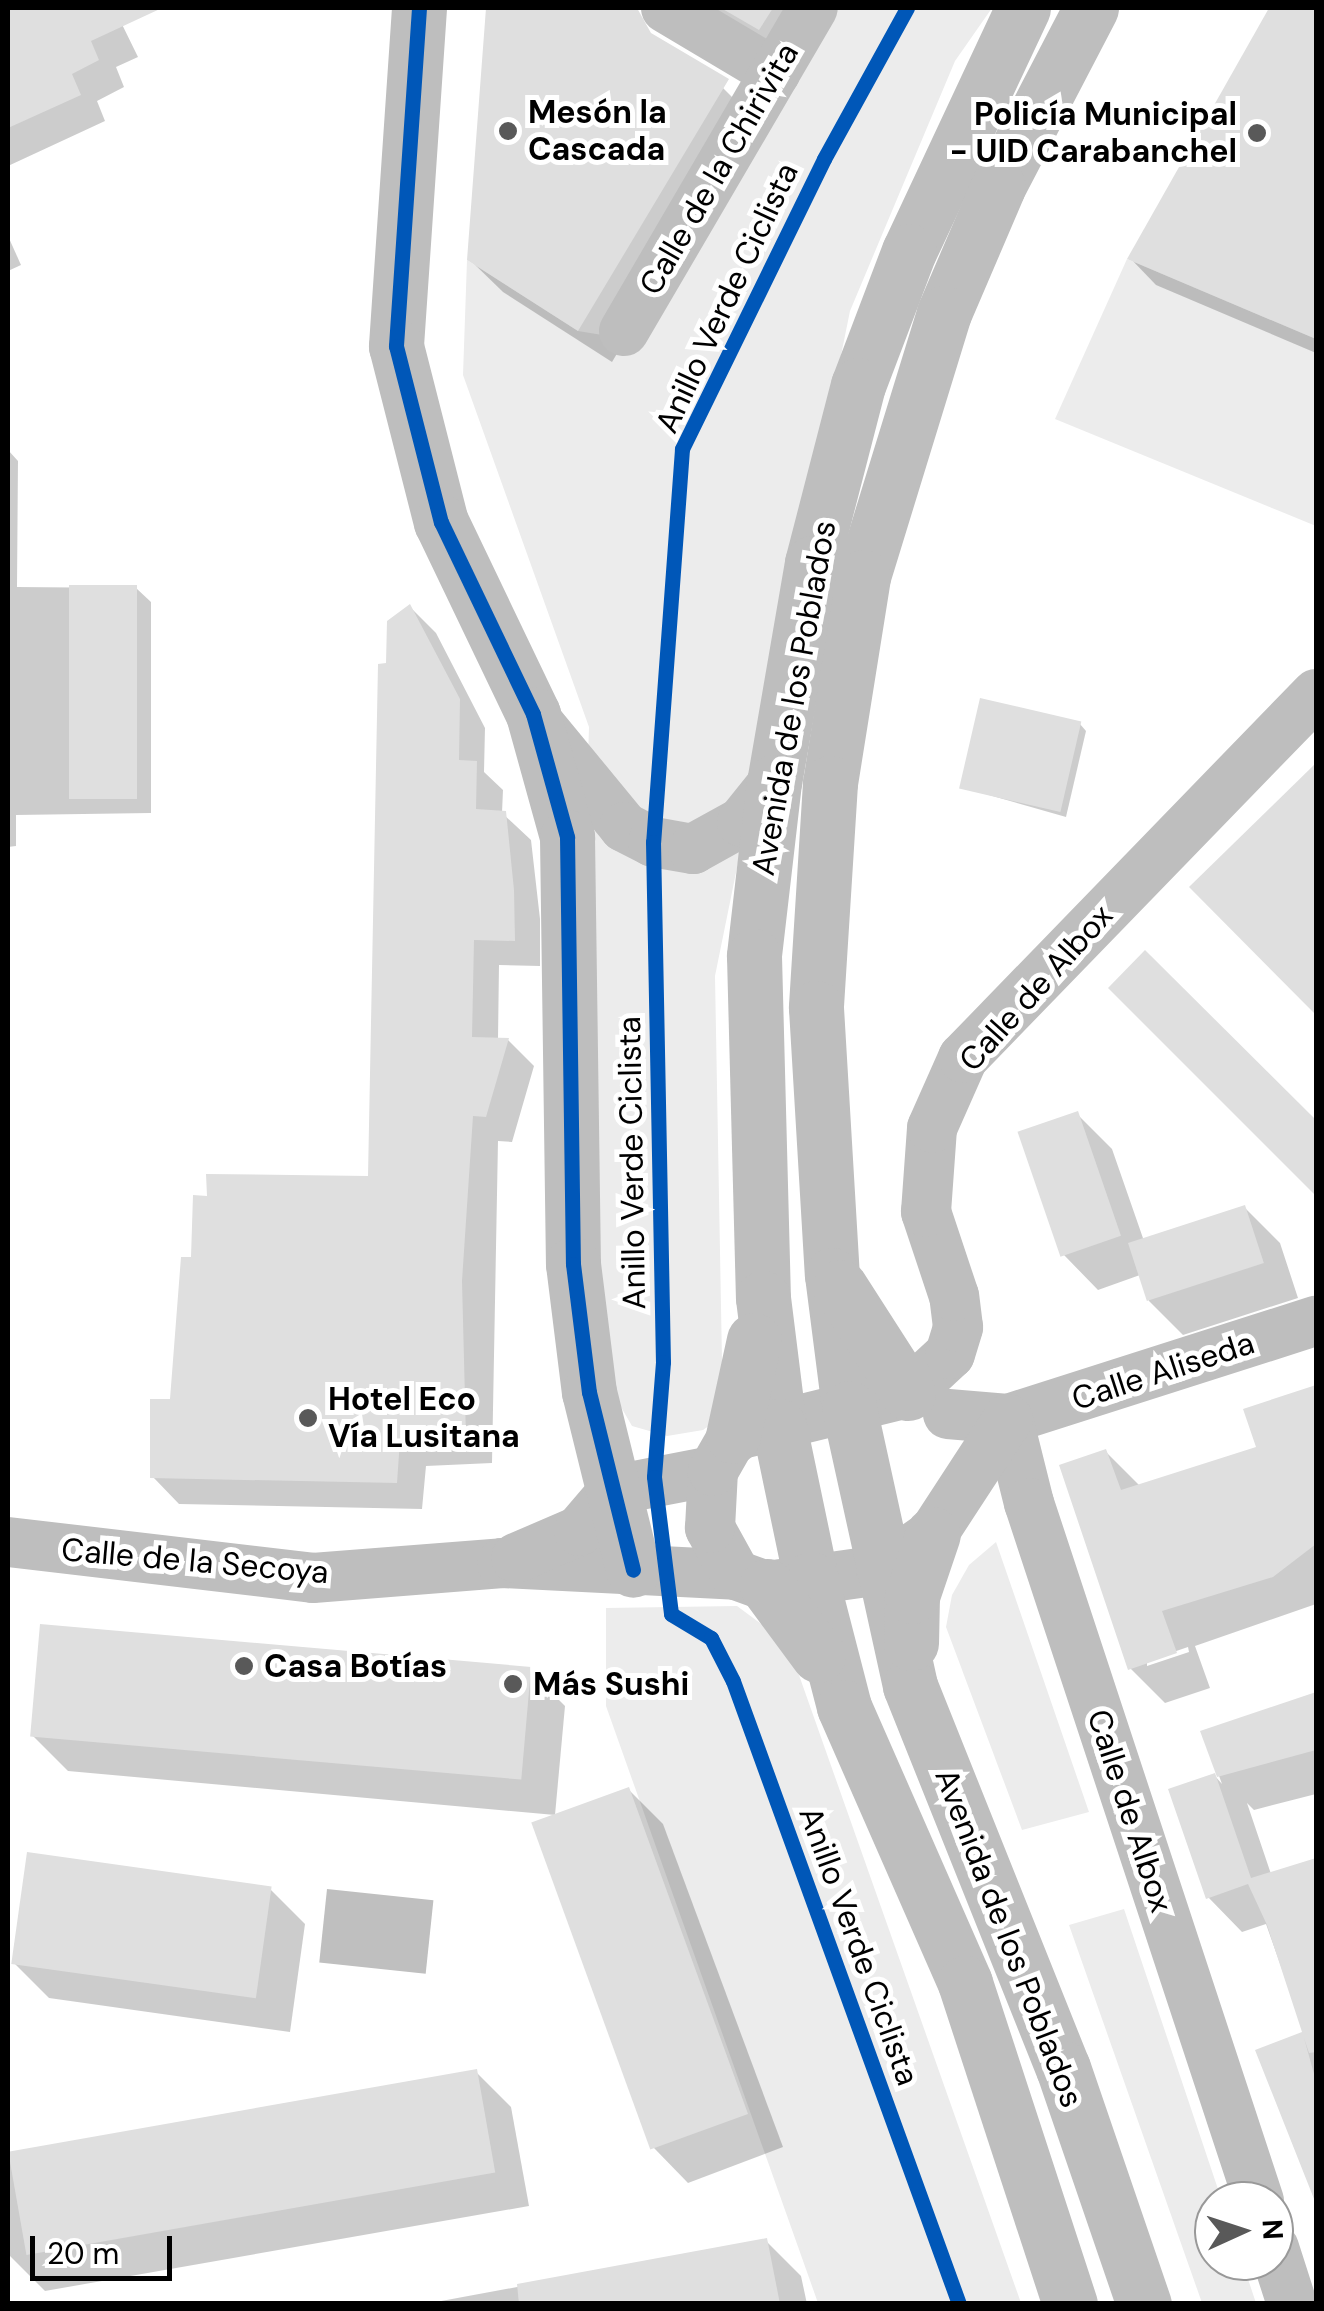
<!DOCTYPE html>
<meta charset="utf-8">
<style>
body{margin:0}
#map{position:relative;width:1324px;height:2311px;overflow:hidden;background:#fff;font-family:"DM Sans",sans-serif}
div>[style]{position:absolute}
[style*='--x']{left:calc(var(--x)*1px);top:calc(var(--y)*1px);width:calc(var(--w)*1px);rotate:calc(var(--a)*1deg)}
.green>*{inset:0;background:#ececec}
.water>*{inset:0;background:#bfbfbf;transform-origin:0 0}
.shadow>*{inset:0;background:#0003}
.building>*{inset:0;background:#dfdfdf;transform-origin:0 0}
.minor>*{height:50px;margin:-25px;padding:0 25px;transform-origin:25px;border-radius:25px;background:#bebebe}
.tertiary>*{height:55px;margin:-27.5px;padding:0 27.5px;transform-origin:27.5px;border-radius:27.5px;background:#bebebe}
.primary>*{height:55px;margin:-27.5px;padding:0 27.5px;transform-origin:27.5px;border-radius:27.5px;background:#bebebe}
.cycleway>*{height:15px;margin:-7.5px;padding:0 7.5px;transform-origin:7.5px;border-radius:7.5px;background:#0057b8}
.dots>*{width:28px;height:28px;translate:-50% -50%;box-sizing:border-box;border:5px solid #fff;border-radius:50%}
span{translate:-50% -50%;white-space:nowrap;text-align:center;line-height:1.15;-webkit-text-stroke:10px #fff;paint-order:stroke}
.poi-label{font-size:32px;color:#000;font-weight:700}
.left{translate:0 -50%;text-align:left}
.right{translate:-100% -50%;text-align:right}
.street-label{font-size:32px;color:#000}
.frame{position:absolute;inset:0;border:10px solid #000;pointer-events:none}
.north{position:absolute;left:1194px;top:2181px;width:100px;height:100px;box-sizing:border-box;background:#fff;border:2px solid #999;border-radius:50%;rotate:87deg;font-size:28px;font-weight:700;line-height:40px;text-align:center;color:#000}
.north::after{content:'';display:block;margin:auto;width:35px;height:45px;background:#595959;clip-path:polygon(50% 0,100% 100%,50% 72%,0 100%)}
.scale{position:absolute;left:30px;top:2236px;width:142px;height:45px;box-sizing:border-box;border:5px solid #000;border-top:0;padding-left:12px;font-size:30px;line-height:35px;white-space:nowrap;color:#000;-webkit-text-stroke:8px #fff;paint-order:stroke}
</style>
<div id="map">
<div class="green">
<i style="clip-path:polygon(834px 8px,992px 8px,955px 61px,850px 311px,715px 976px,723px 1416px,703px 1430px,667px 1436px,632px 1426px,610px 1388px,592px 1247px,583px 916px,589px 727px,463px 375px,467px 260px,578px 331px,639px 341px)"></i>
<i style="clip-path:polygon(1127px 259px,1316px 339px,1316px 526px,1055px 419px)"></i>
<i style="clip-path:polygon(996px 1542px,1089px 1812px,1022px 1830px,946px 1627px,952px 1595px,969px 1565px)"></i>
<i style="clip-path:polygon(737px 1606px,788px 1644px,1021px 2303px,818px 2303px,606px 1706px,606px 1608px)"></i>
<i style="clip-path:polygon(1124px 1909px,1222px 2201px,1214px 2201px,1214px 2261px,1242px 2261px,1256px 2303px,1202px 2303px,1069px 1925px)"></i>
</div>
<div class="water">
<i style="left:327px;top:1889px;width:107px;height:74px;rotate:6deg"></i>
</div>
<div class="shadow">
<i style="clip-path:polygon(8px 8px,114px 8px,138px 57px,116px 67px,124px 87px,97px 101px,105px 121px,8px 166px)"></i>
<i style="clip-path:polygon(489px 8px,596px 8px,723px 88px,756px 121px,612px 362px,503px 292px,469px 259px)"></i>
<i style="clip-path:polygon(701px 8px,833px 8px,797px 65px)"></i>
<i style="clip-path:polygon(1272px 8px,1316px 8px,1316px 353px,1156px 285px,1130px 258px)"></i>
<i style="clip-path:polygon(8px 236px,21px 265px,8px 271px)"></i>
<i style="clip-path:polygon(8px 450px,18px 461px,17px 587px,136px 588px,151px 602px,151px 813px,16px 815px,16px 846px,8px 847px)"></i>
<i style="clip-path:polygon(410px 607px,436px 633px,485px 728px,484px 772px,503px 790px,502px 813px,531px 840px,540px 919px,540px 966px,499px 965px,498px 1040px,508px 1040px,534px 1066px,512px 1142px,498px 1141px,492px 1463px,426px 1466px,422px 1509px,179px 1504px,153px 1477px,173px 1401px,193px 1260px,370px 1179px,389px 666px)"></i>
<i style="clip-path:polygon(1080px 724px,1086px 731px,1066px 817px,961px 787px)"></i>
<i style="clip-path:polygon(1316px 766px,1316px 1012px,1193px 887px)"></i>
<i style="clip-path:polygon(1077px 1114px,1112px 1149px,1144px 1241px,1245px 1208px,1280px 1243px,1298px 1298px,1183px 1335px,1149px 1301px,1140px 1275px,1098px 1290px,1064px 1255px)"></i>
<i style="clip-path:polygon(evenodd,1316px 1388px,1316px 1604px,1195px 1646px,1210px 1688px,1165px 1703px,1131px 1669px,1106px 1452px,1140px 1486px,1259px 1449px,1247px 1411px,1316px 1388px,1188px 1647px,1189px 1652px,1147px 1666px,1147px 1661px,1188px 1647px)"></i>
<i style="clip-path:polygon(530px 1671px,565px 1706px,555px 1815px,68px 1771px,33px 1736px)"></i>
<i style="clip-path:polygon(1316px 1695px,1316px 1794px,1254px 1810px,1247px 1803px,1271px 1874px,1316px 1861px,1316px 2170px,1294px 2147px,1258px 2052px,1305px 2034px,1266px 1924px,1242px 1932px,1208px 1897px,1215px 1776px,1222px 1784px,1203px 1732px)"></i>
<i style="clip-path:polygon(629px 1790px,663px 1824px,783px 2147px,688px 2183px,654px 2148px)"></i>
<i style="clip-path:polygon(270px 1889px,305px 1924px,290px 2032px,49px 1998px,14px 1963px)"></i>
<i style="clip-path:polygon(476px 2072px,511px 2107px,529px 2206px,45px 2291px,10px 2256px,8px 2154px)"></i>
<i style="clip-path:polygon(766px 2241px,801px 2276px,807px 2304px,425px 2304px)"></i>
</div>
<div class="building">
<i style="clip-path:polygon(8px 8px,162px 8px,91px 41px,99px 60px,72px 74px,81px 95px,8px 128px)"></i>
<i style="clip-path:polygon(486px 8px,637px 8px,651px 33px,729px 79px,578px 331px,467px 260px)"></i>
<i style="clip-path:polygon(721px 8px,773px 8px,759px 30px)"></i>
<i style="clip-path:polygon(1269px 8px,1316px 8px,1316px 339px,1127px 259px)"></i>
<i style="left:69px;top:585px;width:68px;height:214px"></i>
<i style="clip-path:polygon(410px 604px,460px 699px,459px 760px,477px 761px,476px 809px,506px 811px,514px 890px,515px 941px,474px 940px,472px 1037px,509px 1038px,486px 1117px,473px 1116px,462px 1281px,466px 1438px,400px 1440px,397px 1483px,150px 1478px,150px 1399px,170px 1399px,181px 1257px,191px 1257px,193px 1195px,207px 1196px,206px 1174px,368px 1176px,378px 664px,386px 663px,387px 621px)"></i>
<i style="left:980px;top:698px;width:104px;height:93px;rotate:13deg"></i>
<i style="clip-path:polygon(1316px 763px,1316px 1015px,1189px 887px)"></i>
<i style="clip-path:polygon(1145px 950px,1316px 1120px,1316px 1196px,1108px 988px)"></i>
<i style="left:1078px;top:1111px;width:132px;height:64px;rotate:71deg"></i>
<i style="left:1245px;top:1205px;width:61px;height:123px;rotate:72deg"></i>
<i style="clip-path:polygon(1316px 1385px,1316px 1544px,1273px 1577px,1162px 1611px,1177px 1653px,1128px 1670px,1059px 1465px,1106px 1449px,1121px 1490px,1256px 1447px,1243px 1409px)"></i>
<i style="left:40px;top:1624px;width:493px;height:113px;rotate:5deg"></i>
<i style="clip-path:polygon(1316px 1692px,1316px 1750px,1217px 1777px,1200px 1731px)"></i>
<i style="clip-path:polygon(1215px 1773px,1251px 1878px,1316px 1858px,1316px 2052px,1309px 2053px,1304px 2038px,1316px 2081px,1316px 2204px,1255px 2050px,1302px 2032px,1267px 1925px,1248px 1884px,1206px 1899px,1168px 1789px)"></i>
<i style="left:629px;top:1787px;width:348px;height:104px;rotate:70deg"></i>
<i style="left:27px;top:1852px;width:247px;height:113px;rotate:8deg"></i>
<i style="left:477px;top:2069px;width:105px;height:476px;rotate:80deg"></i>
<i style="clip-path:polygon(767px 2238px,780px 2304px,519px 2304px,517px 2284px)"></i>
</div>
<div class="minor">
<i style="--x:666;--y:8;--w:127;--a:30.8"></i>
<i style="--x:624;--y:331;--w:374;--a:-59.7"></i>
<i style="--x:542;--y:727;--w:129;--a:50.6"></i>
<i style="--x:624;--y:827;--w:33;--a:27"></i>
<i style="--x:653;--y:842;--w:41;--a:9.9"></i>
<i style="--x:693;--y:849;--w:56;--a:-28.9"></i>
<i style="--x:742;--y:822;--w:51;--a:-51.3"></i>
<i style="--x:948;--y:1414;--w:60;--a:4.8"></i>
<i style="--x:1008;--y:1419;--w:323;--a:-17.7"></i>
<i style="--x:1008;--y:1419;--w:87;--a:76"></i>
<i style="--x:1029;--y:1503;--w:735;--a:71.76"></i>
<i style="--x:8;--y:1542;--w:307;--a:6.7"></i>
<i style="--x:313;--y:1578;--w:190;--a:-4.5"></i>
<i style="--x:502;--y:1563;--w:234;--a:2.9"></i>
<i style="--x:736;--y:1575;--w:33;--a:20"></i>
<i style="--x:767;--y:1586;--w:115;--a:-8"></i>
<i style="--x:881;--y:1570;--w:63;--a:-34.7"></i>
<i style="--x:933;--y:1534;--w:137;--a:-56.9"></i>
<i style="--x:516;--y:1558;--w:69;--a:-23.2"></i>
<i style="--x:579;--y:1531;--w:54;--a:-49.5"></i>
<i style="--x:614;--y:1490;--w:101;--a:-10.9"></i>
<i style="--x:736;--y:1575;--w:54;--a:-119"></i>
<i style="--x:710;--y:1528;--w:57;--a:-87"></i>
<i style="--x:713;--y:1471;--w:40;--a:-60.3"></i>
<i style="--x:733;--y:1436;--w:180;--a:-13.8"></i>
<i style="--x:908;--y:1393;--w:57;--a:-42.9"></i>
<i style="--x:950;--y:1354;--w:28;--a:-73"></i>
<i style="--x:958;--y:1327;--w:31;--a:-97"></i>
<i style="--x:954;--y:1296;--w:89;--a:-108.4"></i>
<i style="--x:926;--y:1212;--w:84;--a:-85.9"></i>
<i style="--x:932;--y:1128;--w:77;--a:-66.1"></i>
<i style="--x:963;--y:1058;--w:507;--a:-45.88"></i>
<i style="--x:1274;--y:2248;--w:59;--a:72.2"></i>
</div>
<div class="tertiary">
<i style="--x:419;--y:8;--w:339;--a:93.9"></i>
<i style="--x:396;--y:346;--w:182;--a:75.7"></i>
<i style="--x:441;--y:522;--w:213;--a:64.4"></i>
<i style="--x:533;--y:714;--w:128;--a:74.5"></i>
<i style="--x:567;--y:837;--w:427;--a:89.2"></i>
<i style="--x:573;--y:1264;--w:129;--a:82.9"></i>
<i style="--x:589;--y:1392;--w:183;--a:76.1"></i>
</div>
<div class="primary">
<i style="--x:1023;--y:8;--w:268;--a:115.1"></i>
<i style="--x:909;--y:251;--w:143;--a:110.8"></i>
<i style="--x:858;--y:385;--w:184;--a:104.5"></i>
<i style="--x:812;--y:563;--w:222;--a:99.8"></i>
<i style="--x:774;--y:782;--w:175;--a:96.6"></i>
<i style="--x:754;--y:956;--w:342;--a:88.5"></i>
<i style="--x:763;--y:1298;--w:129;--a:82.9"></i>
<i style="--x:779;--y:1426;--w:156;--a:78.2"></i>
<i style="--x:811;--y:1579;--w:132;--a:75.5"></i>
<i style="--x:844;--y:1707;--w:301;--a:66.3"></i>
<i style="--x:965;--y:1983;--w:338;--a:71.9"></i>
<i style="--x:1091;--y:8;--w:202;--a:117.5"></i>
<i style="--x:998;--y:187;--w:137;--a:113.2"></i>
<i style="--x:944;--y:313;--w:276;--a:107.1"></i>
<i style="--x:863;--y:577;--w:209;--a:99.1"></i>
<i style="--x:830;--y:783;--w:225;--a:93.6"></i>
<i style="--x:816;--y:1008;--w:267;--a:86.6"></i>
<i style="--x:832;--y:1275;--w:134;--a:82.7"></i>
<i style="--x:849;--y:1408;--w:285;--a:77.6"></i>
<i style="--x:910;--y:1686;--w:412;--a:68.2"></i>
<i style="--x:1063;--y:2068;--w:250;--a:71.1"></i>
<i style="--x:840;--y:1287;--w:126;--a:57.3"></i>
<i style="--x:733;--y:1436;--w:98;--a:-77.7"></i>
<i style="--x:767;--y:1586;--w:86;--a:53.5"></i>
<i style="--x:911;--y:1643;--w:47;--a:-88.8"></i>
<i style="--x:912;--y:1596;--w:65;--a:-71.3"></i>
</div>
<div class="cycleway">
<i style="--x:419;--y:8;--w:339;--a:93.9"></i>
<i style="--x:396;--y:346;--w:182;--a:75.7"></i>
<i style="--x:441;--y:522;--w:213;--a:64.4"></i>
<i style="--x:533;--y:714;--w:128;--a:74.5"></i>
<i style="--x:567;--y:837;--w:427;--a:89.2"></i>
<i style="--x:573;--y:1264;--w:129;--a:82.9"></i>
<i style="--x:589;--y:1392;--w:183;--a:76.1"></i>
<i style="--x:907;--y:8;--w:172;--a:118.8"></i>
<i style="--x:824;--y:159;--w:323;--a:116.1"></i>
<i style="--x:682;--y:449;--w:394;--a:94.2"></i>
<i style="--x:653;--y:842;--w:520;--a:88.9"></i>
<i style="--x:663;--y:1362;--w:115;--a:94.5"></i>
<i style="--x:654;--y:1477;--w:138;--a:82.9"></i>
<i style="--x:671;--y:1614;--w:47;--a:31"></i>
<i style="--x:711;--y:1638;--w:48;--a:62.9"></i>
<i style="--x:733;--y:1681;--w:663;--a:70.06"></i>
</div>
<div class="dots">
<i style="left:508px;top:131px;background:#595959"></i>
<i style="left:1257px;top:133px;background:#595959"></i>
<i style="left:308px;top:1418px;background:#595959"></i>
<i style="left:244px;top:1666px;background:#595959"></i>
<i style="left:513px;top:1684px;background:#595959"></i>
</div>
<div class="poi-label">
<span class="left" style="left:528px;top:131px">Mesón la<br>Cascada</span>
<span class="right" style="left:1237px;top:133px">Policía Municipal<br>- UID Carabanchel</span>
<span class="left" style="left:328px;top:1418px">Hotel Eco<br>Vía Lusitana</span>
<span class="left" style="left:264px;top:1666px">Casa Botías</span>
<span class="left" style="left:533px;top:1684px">Más Sushi</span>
</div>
<div class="street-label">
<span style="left:719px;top:169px;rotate:-60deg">Calle de la Chirivita</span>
<span style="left:727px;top:298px;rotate:-65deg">Anillo Verde Ciclista</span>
<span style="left:794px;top:698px;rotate:-80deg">Avenida de los Poblados</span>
<span style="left:1036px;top:988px;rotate:-48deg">Calle de Albox</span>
<span style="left:632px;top:1163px;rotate:-91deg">Anillo Verde Ciclista</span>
<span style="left:1163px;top:1371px;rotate:-18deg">Calle Aliseda</span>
<span style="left:195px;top:1561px;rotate:5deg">Calle de la Secoya</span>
<span style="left:1130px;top:1811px;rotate:72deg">Calle de Albox</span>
<span style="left:1009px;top:1938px;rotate:69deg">Avenida de los Poblados</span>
<span style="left:859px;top:1946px;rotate:70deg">Anillo Verde Ciclista</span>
</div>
<div class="frame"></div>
<div class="north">N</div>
<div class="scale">20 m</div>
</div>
